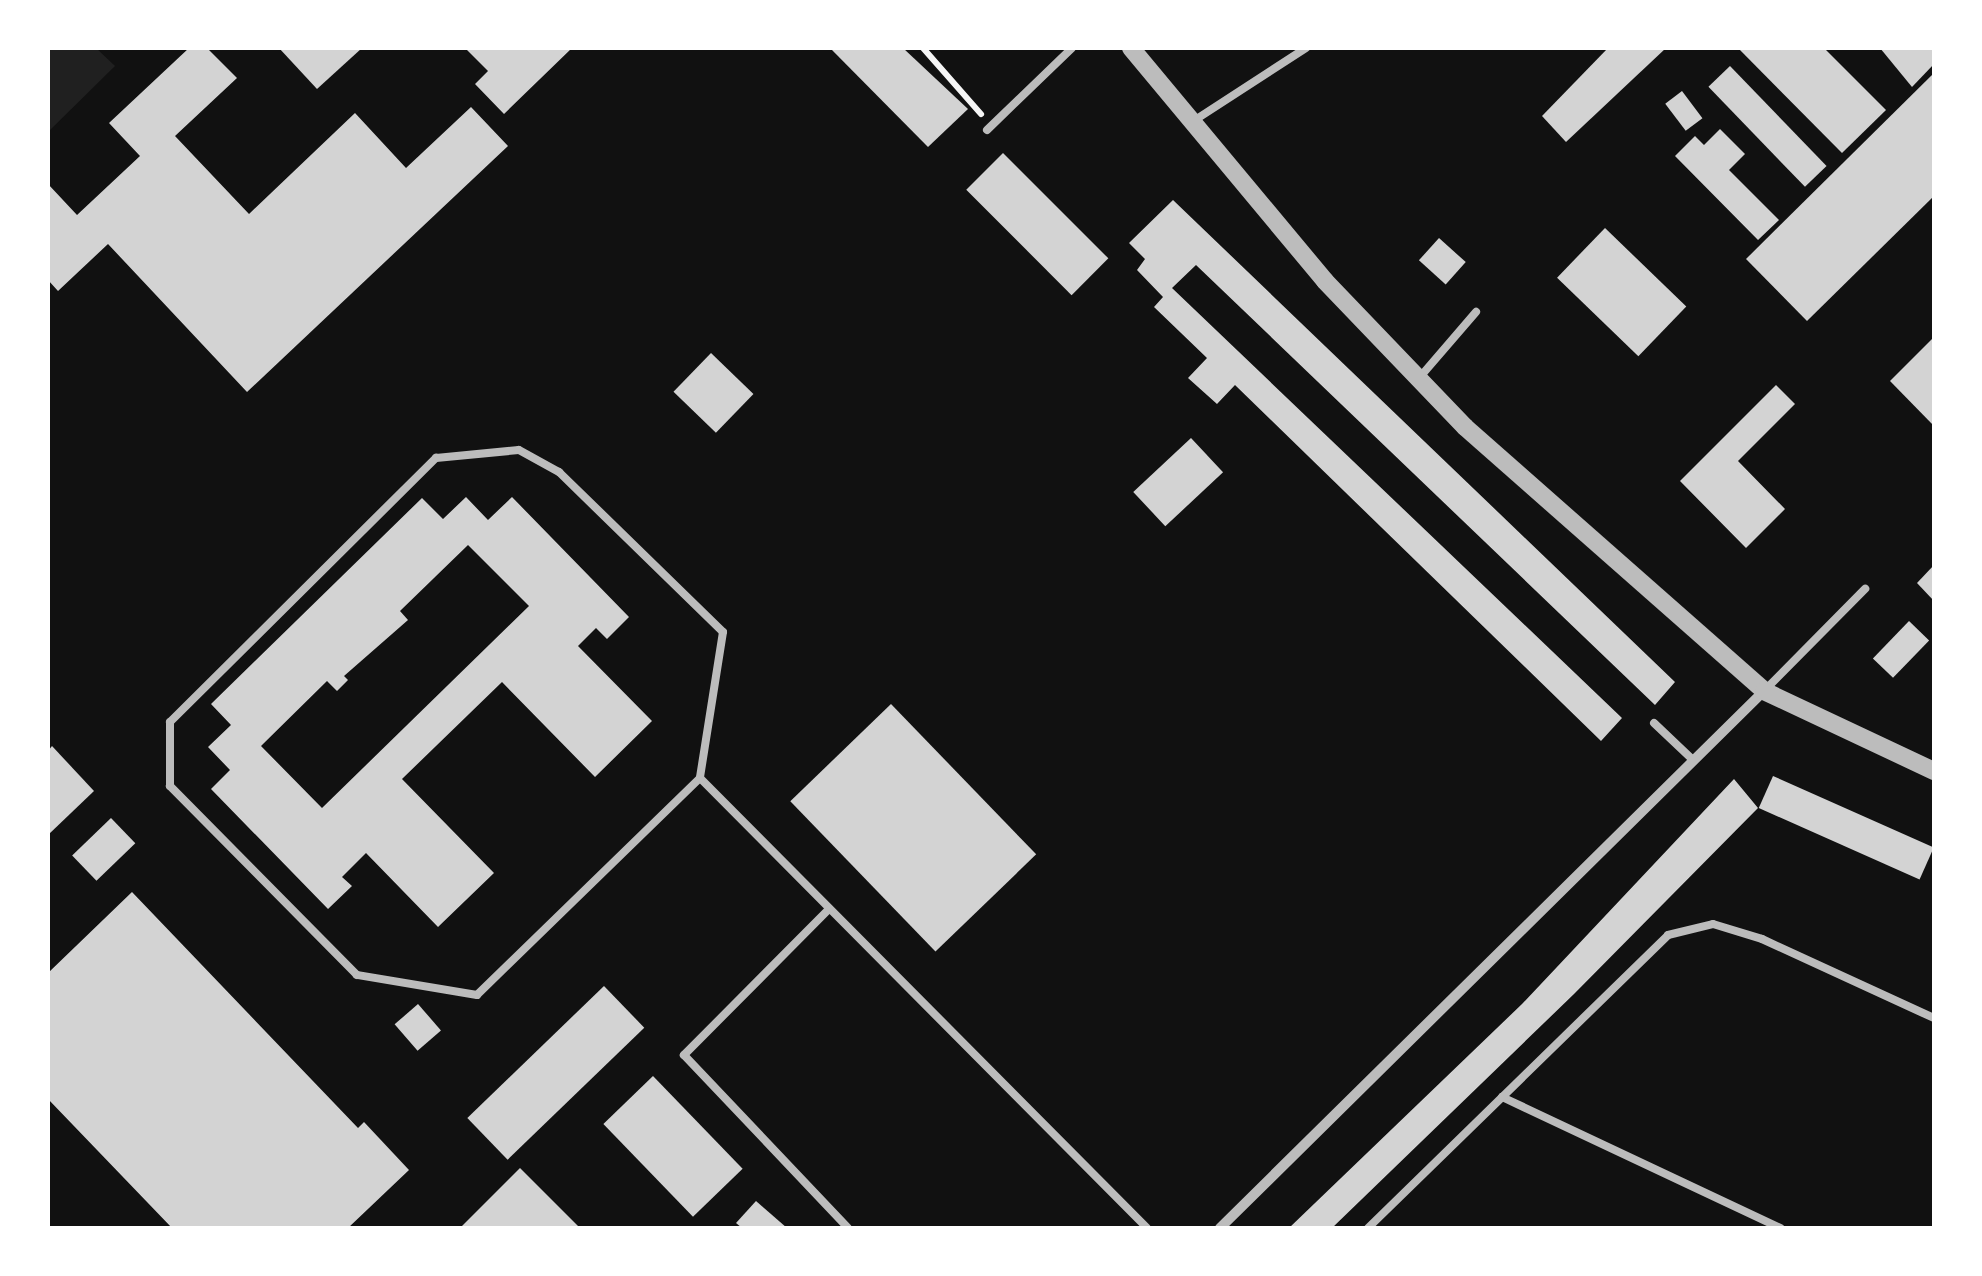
<!DOCTYPE html>
<style>
body{margin:0}
#map{position:relative;width:1982px;height:1276px;overflow:hidden;background:#111;font-family:"Open Sans",sans-serif}
div>[style]{position:absolute}
[style*='--x']{left:calc(var(--x)*1px);top:calc(var(--y)*1px);width:calc(var(--w)*1px);rotate:calc(var(--a)*1deg)}
.green>*{inset:0;background:#202020}
.building>*{inset:0;background:#d3d3d3;transform-origin:0 0}
.path>*{height:6px;margin:-3px;padding:0 3px;transform-origin:3px;border-radius:3px;background:#f5f5f5}
.service>*{height:8px;margin:-4px;padding:0 4px;transform-origin:4px;border-radius:4px;background:#bcbcbc}
.minor>*{height:10px;margin:-5px;padding:0 5px;transform-origin:5px;border-radius:5px;background:#bcbcbc}
.tertiary>*{height:18px;margin:-9px;padding:0 9px;transform-origin:9px;border-radius:9px;background:#bcbcbc}
span{translate:-50% -50%;white-space:nowrap;text-align:center;line-height:1.15;-webkit-text-stroke:9px #fff;paint-order:stroke}
.frame{position:absolute;inset:0;border:50px solid #fff;pointer-events:none}
</style>
<div id="map">
<div class="green">
<i style="clip-path:polygon(48px 48px,96px 48px,115px 66px,48px 132px)"></i>
</div>
<div class="building">
<i style="clip-path:polygon(189px 48px,207px 48px,237px 78px,175px 136px,249px 214px,355px 113px,406px 168px,471px 107px,508px 146px,247px 392px,108px 244px,58px 291px,48px 280px,48px 184px,77px 215px,140px 156px,109px 123px)"></i>
<i style="clip-path:polygon(279px 48px,362px 48px,317px 89px)"></i>
<i style="clip-path:polygon(465px 48px,572px 48px,504px 114px,475px 84px,488px 71px)"></i>
<i style="clip-path:polygon(830px 48px,903px 48px,968px 109px,928px 147px)"></i>
<i style="clip-path:polygon(1608px 48px,1666px 48px,1566px 142px,1542px 116px)"></i>
<i style="clip-path:polygon(1738px 48px,1824px 48px,1886px 110px,1842px 153px)"></i>
<i style="clip-path:polygon(1880px 48px,1934px 48px,1934px 64px,1912px 87px)"></i>
<i style="left:1730px;top:66px;width:139px;height:30px;rotate:46deg"></i>
<i style="clip-path:polygon(1934px 73px,1934px 196px,1807px 321px,1746px 259px)"></i>
<i style="left:1682px;top:91px;width:34px;height:21px;rotate:53deg"></i>
<i style="clip-path:polygon(1720px 129px,1745px 154px,1729px 170px,1779px 220px,1758px 240px,1675px 156px,1695px 136px,1704px 145px)"></i>
<i style="left:1003px;top:153px;width:149px;height:52px;rotate:45deg"></i>
<i style="clip-path:polygon(1173px 200px,1675px 682px,1655px 705px,1196px 265px,1172px 288px,1622px 718px,1601px 741px,1235px 385px,1217px 404px,1188px 378px,1207px 358px,1154px 307px,1163px 297px,1137px 270px,1145px 259px,1129px 243px)"></i>
<i style="left:1605px;top:228px;width:113px;height:69px;rotate:44deg"></i>
<i style="left:1439px;top:238px;width:36px;height:30px;rotate:42deg"></i>
<i style="clip-path:polygon(1934px 337px,1934px 426px,1890px 381px)"></i>
<i style="left:711px;top:353px;width:59px;height:54px;rotate:44deg"></i>
<i style="clip-path:polygon(1776px 385px,1795px 404px,1738px 461px,1785px 509px,1746px 548px,1680px 481px)"></i>
<i style="left:1191px;top:438px;width:47px;height:79px;rotate:47deg"></i>
<i style="clip-path:polygon(evenodd,466px 497px,488px 520px,512px 497px,629px 617px,607px 639px,596px 628px,578px 646px,652px 721px,595px 777px,502px 682px,402px 779px,494px 873px,438px 927px,366px 853px,342px 877px,352px 886px,328px 909px,211px 789px,230px 770px,208px 747px,231px 725px,211px 704px,422px 498px,443px 519px,466px 497px,468px 545px,529px 606px,322px 808px,261px 746px,327px 681px,337px 691px,348px 680px,344px 676px,408px 620px,400px 611px,468px 545px)"></i>
<i style="clip-path:polygon(1934px 565px,1934px 601px,1917px 583px)"></i>
<i style="left:1909px;top:621px;width:28px;height:52px;rotate:44deg"></i>
<i style="left:891px;top:704px;width:209px;height:140px;rotate:46deg"></i>
<i style="clip-path:polygon(52px 746px,94px 791px,48px 835px,48px 751px)"></i>
<i style="left:1773px;top:776px;width:176px;height:35px;rotate:24deg"></i>
<i style="clip-path:polygon(1734px 779px,1758px 808px,1574px 994px,1332px 1228px,1289px 1228px,1522px 1004px)"></i>
<i style="left:111px;top:818px;width:35px;height:54px;rotate:46deg"></i>
<i style="clip-path:polygon(132px 892px,358px 1128px,364px 1122px,409px 1170px,348px 1228px,172px 1228px,48px 1099px,48px 973px)"></i>
<i style="left:604px;top:986px;width:58px;height:190px;rotate:46deg"></i>
<i style="left:418px;top:1004px;width:35px;height:31px;rotate:49deg"></i>
<i style="left:653px;top:1076px;width:129px;height:69px;rotate:46deg"></i>
<i style="clip-path:polygon(520px 1168px,580px 1228px,460px 1228px)"></i>
<i style="clip-path:polygon(756px 1201px,787px 1228px,742px 1228px,736px 1223px)"></i>
</div>
<div class="path">
<i style="--x:923;--y:48;--w:88;--a:48.7"></i>
</div>
<div class="service">
<i style="--x:1195;--y:120;--w:132;--a:-33"></i>
<i style="--x:987;--y:130;--w:118;--a:-44"></i>
<i style="--x:1420;--y:377;--w:86;--a:-49.3"></i>
<i style="--x:1764;--y:691;--w:144;--a:-45.3"></i>
<i style="--x:1654;--y:723;--w:54;--a:43.5"></i>
<i style="--x:700;--y:778;--w:311;--a:135.8"></i>
<i style="--x:477;--y:995;--w:122;--a:-170.5"></i>
<i style="--x:357;--y:975;--w:266;--a:-134.7"></i>
<i style="--x:170;--y:786;--w:64;--a:-90"></i>
<i style="--x:170;--y:722;--w:375;--a:-44.8"></i>
<i style="--x:436;--y:458;--w:83;--a:-5.5"></i>
<i style="--x:519;--y:450;--w:46;--a:28.8"></i>
<i style="--x:559;--y:472;--w:229;--a:44.3"></i>
<i style="--x:723;--y:632;--w:148;--a:99"></i>
<i style="--x:700;--y:778;--w:634;--a:45.19"></i>
<i style="--x:829;--y:909;--w:206;--a:134.8"></i>
<i style="--x:684;--y:1055;--w:238;--a:46.5"></i>
<i style="--x:1502;--y:1097;--w:308;--a:25.2"></i>
<i style="--x:1368;--y:1228;--w:419;--a:-44.3"></i>
<i style="--x:1668;--y:935;--w:46;--a:-13.7"></i>
<i style="--x:1713;--y:924;--w:51;--a:17"></i>
<i style="--x:1762;--y:939;--w:189;--a:24.7"></i>
</div>
<div class="minor">
<i style="--x:1220;--y:1228;--w:764;--a:-44.63"></i>
</div>
<div class="tertiary">
<i style="--x:1131;--y:48;--w:303;--a:50.2"></i>
<i style="--x:1325;--y:281;--w:202;--a:46.2"></i>
<i style="--x:1465;--y:427;--w:399;--a:41.4"></i>
<i style="--x:1764;--y:691;--w:188;--a:25.2"></i>
</div>
<div class="frame"></div>
</div>
